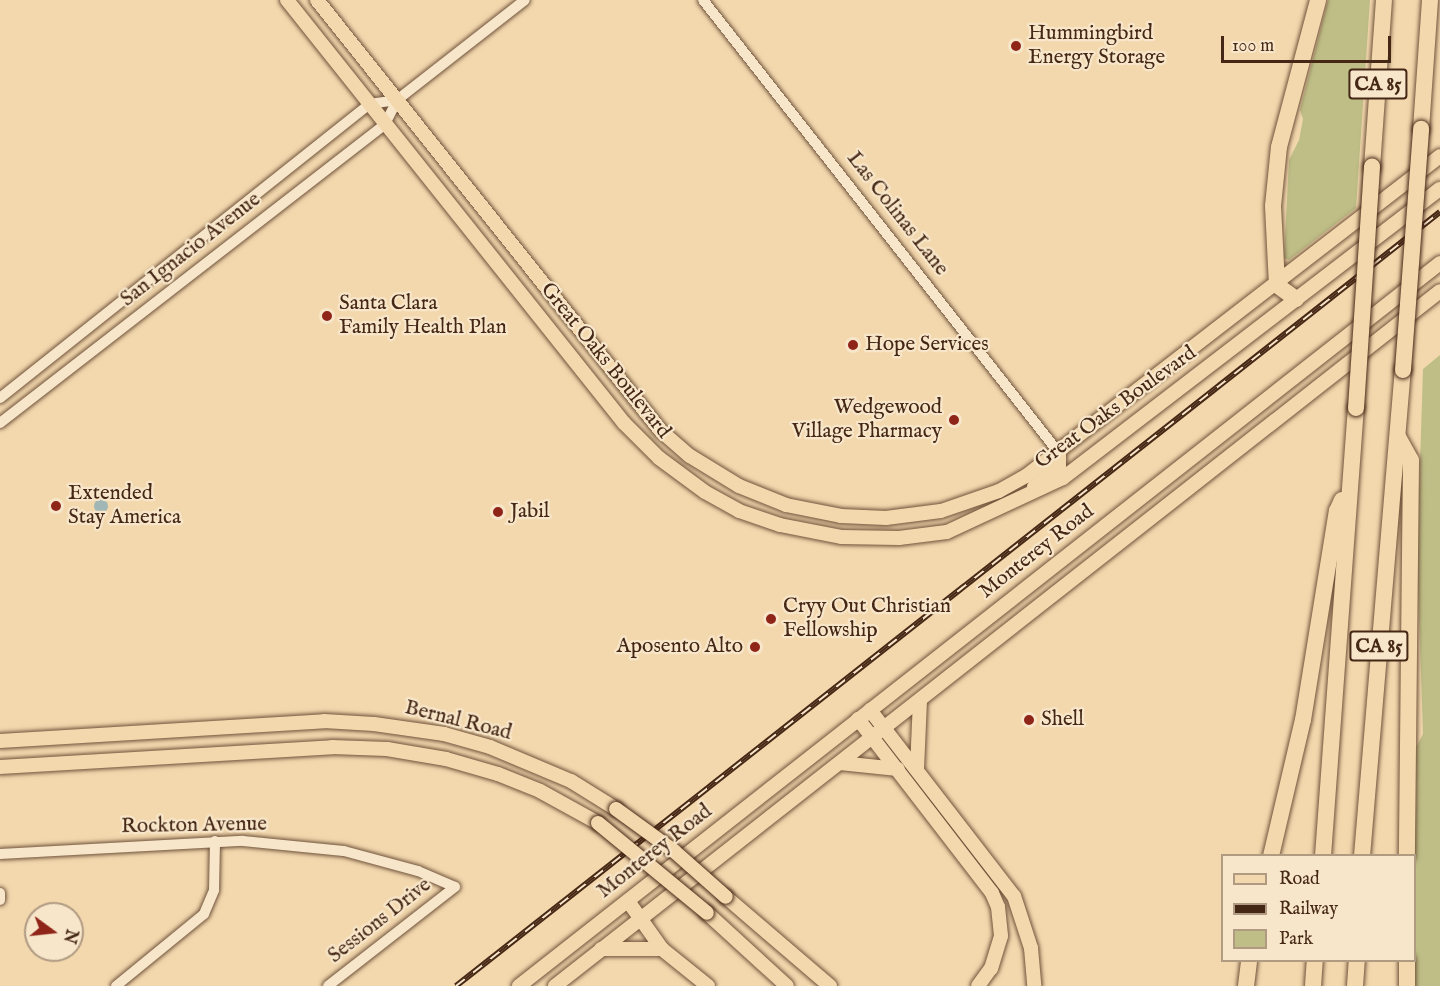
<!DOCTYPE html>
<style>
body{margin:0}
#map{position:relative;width:1440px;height:986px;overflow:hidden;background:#f3d8ae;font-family:"IM FELL English",serif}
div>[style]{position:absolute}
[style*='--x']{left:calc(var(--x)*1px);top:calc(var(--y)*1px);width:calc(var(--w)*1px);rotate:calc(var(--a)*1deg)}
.green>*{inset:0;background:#bfbe87}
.water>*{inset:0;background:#a0b7b5}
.round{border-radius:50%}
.roads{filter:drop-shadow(0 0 2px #70533b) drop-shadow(0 0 2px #70533b)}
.minor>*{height:10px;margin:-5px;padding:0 5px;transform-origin:5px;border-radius:5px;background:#f7e6ca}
.major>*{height:14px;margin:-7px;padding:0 7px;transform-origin:7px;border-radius:7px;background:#f3d8ae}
.highway>*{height:16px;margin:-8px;padding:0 8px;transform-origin:8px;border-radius:8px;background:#f3d8ae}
.rail>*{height:6px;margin-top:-3px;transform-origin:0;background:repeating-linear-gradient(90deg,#f7e6ca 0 11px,#452715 0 22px);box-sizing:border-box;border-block:2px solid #452715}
.bridges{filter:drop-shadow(0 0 2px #452715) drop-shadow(0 0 2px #452715)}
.major-bridge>*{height:14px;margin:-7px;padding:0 7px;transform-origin:7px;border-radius:7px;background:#f3d8ae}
.highway-bridge>*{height:16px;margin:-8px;padding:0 8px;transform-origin:8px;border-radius:8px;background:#f3d8ae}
.dots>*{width:16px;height:16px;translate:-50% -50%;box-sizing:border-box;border:3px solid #f7e6ca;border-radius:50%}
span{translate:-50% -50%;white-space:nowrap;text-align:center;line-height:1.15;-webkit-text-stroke:4.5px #f7e6ca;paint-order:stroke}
.shield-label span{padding:2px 4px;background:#f7e6ca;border:2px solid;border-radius:4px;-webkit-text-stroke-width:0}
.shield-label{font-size:20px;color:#452715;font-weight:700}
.poi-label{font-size:21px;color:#452715}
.left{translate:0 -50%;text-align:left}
.right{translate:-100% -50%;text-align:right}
.street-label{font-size:21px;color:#452715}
.legend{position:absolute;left:1221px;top:854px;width:195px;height:108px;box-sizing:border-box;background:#f7e6ca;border:2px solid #b09a82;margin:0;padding:8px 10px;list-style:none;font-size:18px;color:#452715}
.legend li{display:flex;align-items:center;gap:12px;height:30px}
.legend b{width:30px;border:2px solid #b09a82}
.north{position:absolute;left:24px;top:902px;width:60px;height:60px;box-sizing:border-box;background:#f7e6ca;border:2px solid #b09a82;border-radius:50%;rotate:105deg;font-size:16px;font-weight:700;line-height:24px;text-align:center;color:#452715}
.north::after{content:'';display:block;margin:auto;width:21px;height:27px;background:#8f2418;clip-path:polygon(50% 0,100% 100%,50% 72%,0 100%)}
.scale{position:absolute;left:1221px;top:36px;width:170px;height:27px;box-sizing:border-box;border:3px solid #452715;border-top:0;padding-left:8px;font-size:18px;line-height:21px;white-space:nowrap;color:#452715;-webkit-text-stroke:4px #f7e6ca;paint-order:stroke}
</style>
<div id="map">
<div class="green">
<i style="clip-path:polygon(1328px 0,1370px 0,1356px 208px,1289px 260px,1284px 258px,1289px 160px,1299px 140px,1303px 119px,1300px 110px)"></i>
<i style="clip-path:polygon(1440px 355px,1440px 986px,1415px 986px,1414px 751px,1423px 734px,1417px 556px,1423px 369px)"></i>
</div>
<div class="water">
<i class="round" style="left:94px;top:499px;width:14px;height:14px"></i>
</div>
<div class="roads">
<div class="minor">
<i style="--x:703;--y:0;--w:576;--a:51.84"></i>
<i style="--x:0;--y:398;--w:472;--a:-38.5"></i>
<i style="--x:369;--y:104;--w:28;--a:-8"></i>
<i style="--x:0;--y:423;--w:487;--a:-37.8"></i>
<i style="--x:385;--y:124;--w:27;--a:-63"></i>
<i style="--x:397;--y:100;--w:162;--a:-38"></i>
<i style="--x:0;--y:854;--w:243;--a:-3.1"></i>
<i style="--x:243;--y:841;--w:101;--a:5.7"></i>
<i style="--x:344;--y:851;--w:77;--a:15.1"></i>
<i style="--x:418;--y:871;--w:40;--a:23.4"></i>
<i style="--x:455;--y:887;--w:161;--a:142.1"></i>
<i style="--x:0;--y:893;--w:7;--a:90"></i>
<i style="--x:116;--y:986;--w:114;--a:-39.3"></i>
<i style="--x:204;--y:914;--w:26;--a:-67"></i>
<i style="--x:214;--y:890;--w:49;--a:-88.8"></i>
</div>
<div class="major">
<i style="--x:287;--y:0;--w:541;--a:51.46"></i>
<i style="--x:624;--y:423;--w:49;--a:45"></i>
<i style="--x:659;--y:458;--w:57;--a:36.5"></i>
<i style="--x:705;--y:492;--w:39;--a:29"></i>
<i style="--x:739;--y:511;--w:43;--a:18.9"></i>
<i style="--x:780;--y:525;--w:62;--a:11.1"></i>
<i style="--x:841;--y:537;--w:58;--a:1"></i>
<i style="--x:899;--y:538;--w:48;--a:-7.1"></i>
<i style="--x:947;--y:532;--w:128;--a:-25"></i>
<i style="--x:1063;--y:478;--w:475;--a:-37.5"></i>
<i style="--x:317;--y:0;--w:551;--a:51.41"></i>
<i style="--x:661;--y:431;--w:38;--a:41"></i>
<i style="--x:690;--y:456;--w:57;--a:31.5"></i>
<i style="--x:739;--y:486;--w:51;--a:22"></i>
<i style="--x:786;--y:505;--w:56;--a:11.3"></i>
<i style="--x:841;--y:516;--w:45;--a:2.5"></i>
<i style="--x:886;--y:518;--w:55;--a:-7.3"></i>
<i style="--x:941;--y:511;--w:61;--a:-19"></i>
<i style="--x:999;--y:491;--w:31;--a:-29"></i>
<i style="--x:1026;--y:476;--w:523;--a:-37.7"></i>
<i style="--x:1034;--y:487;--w:32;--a:-39"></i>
<i style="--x:1059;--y:467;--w:14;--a:-90"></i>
<i style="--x:870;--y:710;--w:235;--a:52.3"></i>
<i style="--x:1014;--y:896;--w:55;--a:71.9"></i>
<i style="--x:1031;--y:948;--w:38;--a:85"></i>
<i style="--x:858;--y:719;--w:220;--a:52.4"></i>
<i style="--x:992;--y:893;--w:15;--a:67"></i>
<i style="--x:998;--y:907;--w:29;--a:84"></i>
<i style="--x:1001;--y:936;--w:34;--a:107"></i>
<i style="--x:991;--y:968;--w:22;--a:126"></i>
<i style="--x:0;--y:741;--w:325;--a:-3.5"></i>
<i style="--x:324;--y:721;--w:50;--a:3.4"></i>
<i style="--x:374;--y:724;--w:71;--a:8.1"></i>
<i style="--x:444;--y:734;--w:48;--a:15.8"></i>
<i style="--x:490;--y:747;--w:88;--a:22.8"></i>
<i style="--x:571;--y:781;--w:53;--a:31.9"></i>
<i style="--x:840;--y:763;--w:58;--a:5.9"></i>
<i style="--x:0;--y:767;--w:333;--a:-3.4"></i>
<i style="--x:332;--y:747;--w:55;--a:2.1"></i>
<i style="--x:387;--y:749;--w:60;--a:9.6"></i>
<i style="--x:446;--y:759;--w:54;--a:16.1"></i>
<i style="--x:498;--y:774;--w:45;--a:22"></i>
<i style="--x:540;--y:791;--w:66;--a:28.9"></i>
<i style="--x:917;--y:769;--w:69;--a:-87.5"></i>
<i style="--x:726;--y:897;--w:137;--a:40.6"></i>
<i style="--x:628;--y:901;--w:59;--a:54.7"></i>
<i style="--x:662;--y:949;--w:59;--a:38.8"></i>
<i style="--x:707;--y:913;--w:108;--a:42.4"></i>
<i style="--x:601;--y:949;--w:61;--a:0"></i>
<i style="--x:519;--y:986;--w:1171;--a:-38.13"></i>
<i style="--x:555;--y:986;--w:1125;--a:-38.14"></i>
</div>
<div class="highway">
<i style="--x:1421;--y:129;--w:129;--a:-86"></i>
<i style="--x:1372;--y:167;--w:167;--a:-85.9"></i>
<i style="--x:1296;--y:299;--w:24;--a:-144"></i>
<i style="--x:1277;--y:285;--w:79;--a:-92.9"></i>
<i style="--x:1273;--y:206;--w:59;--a:-84.2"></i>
<i style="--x:1279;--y:147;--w:152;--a:-75.1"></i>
<i style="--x:1398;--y:437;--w:26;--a:61"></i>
<i style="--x:1411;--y:460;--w:396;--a:90.6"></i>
<i style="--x:1271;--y:856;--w:140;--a:-76.8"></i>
<i style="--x:1303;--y:720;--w:212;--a:-80.8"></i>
<i style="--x:1337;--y:511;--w:12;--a:-66"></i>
<i style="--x:1323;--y:856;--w:449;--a:-85.8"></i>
<i style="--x:1362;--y:856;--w:488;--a:-85.2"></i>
<i style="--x:1246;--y:986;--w:26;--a:-83"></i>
<i style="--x:1313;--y:986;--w:26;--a:-86"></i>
<i style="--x:1355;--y:986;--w:26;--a:-86"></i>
<i style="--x:1407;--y:986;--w:26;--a:-90"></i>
</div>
</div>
<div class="rail">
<i style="--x:456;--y:986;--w:1252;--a:-38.19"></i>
</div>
<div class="bridges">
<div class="major-bridge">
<i style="--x:616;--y:809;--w:72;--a:35.9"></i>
<i style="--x:674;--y:851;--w:69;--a:41.5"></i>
<i style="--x:598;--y:823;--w:141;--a:39.5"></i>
</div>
<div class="highway-bridge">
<i style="--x:1403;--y:370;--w:242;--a:-85.7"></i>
<i style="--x:1356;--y:408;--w:242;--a:-86.2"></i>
</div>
</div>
<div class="dots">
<i style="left:1016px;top:46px;background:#8f2418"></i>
<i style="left:327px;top:316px;background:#8f2418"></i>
<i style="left:853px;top:345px;background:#8f2418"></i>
<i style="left:954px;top:420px;background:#8f2418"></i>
<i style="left:56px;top:506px;background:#8f2418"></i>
<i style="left:498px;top:512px;background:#8f2418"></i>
<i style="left:771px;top:619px;background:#8f2418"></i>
<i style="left:755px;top:647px;background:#8f2418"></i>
<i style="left:1029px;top:720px;background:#8f2418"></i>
</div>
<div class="shield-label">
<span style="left:1378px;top:84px">CA 85</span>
<span style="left:1379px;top:646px">CA 85</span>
</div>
<div class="poi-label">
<span class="left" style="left:1028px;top:46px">Hummingbird<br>Energy Storage</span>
<span class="left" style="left:339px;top:316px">Santa Clara<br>Family Health Plan</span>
<span class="left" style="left:865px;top:345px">Hope Services</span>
<span class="right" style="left:942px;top:420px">Wedgewood<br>Village Pharmacy</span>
<span class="left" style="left:68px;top:506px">Extended<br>Stay America</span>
<span class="left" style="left:510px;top:512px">Jabil</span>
<span class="left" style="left:783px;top:619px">Cryy Out Christian<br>Fellowship</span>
<span class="right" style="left:743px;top:647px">Aposento Alto</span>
<span class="left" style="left:1041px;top:720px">Shell</span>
</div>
<div class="street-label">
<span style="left:897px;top:214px;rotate:52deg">Las Colinas Lane</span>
<span style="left:191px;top:250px;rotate:-38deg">San Ignacio Avenue</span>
<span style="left:605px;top:361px;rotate:51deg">Great Oaks Boulevard</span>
<span style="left:1116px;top:408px;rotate:-36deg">Great Oaks Boulevard</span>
<span style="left:1037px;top:552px;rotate:-38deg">Monterey Road</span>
<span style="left:458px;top:721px;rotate:14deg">Bernal Road</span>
<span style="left:194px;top:826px;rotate:-1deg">Rockton Avenue</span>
<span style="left:655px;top:852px;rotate:-38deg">Monterey Road</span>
<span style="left:380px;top:921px;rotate:-38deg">Sessions Drive</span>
</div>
<ul class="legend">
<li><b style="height:8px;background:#f3d8ae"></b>Road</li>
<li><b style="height:8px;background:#452715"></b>Railway</li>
<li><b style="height:16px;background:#bfbe87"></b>Park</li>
</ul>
<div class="north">N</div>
<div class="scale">100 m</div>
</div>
